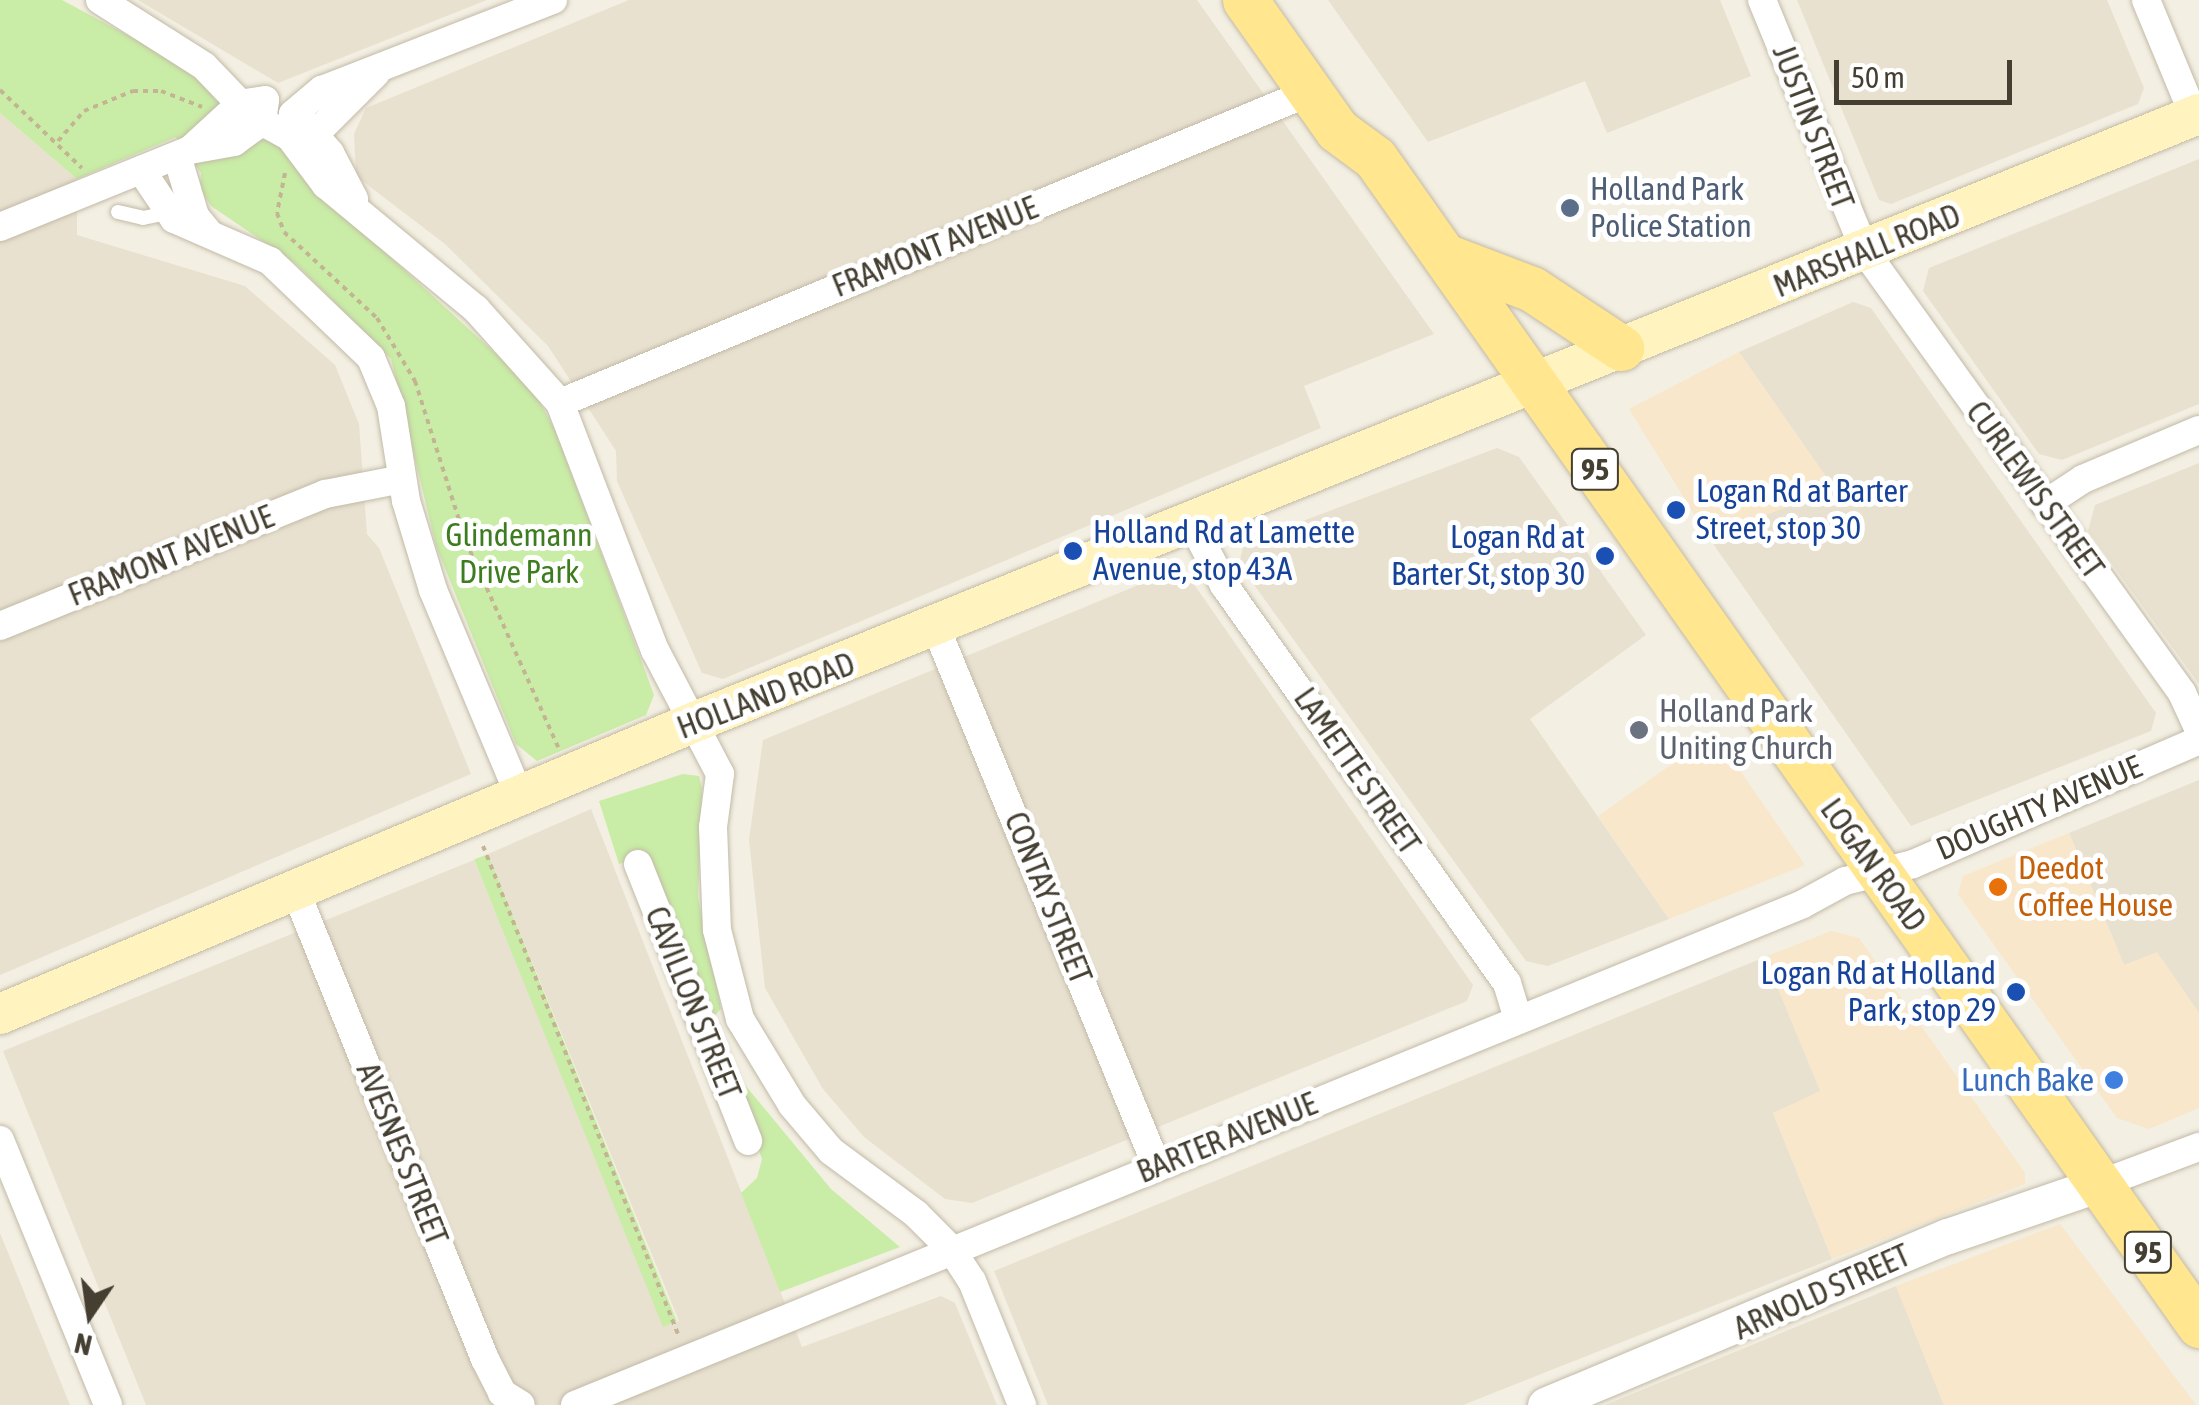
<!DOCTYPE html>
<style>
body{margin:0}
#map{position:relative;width:2199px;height:1405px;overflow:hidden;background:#f3efe2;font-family:"Asap Condensed",sans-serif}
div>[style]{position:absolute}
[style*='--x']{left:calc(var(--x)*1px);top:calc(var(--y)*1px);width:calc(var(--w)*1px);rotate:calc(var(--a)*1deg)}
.residential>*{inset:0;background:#e8e1d0}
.commercial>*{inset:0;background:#f8e7ca}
.green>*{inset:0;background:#c9eca6;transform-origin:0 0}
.path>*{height:4px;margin-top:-2px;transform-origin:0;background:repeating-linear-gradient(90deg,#c3b594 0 5px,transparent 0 10px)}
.roads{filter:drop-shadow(0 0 2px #c2baa7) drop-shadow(0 0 2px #c2baa7)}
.service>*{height:14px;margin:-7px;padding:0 7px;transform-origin:7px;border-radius:7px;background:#fff}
.minor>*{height:28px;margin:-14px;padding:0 14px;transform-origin:14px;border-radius:14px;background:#fff}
.tertiary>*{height:35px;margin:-17.5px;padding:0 17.5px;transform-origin:17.5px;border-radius:17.5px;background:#fff}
.secondary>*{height:40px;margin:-20px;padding:0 20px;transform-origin:20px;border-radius:20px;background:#fff3c0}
.primary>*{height:45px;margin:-22.5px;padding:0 22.5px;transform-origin:22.5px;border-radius:22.5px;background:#ffe68f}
.dots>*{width:28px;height:28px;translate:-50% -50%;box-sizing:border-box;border:5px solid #fff;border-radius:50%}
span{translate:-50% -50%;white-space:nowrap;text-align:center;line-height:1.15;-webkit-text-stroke:10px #fff;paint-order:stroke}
.shield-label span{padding:2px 8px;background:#fff;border:2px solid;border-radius:8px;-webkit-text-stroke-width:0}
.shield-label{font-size:30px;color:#453f32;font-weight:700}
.street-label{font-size:32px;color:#453f32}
.service-label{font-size:32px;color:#4e5e75}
.left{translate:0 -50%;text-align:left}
.transit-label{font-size:32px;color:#164399}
.right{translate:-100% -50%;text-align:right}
.park-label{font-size:32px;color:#3e7c20}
.worship-label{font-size:32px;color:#5b616d}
.food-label{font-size:32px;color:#c56008}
.shop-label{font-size:32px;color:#366cbe}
.north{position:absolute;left:40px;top:1265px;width:100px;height:100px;-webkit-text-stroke:8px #fff;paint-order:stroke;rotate:193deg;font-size:28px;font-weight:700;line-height:40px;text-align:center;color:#453f32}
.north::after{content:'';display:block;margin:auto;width:35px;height:45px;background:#453f32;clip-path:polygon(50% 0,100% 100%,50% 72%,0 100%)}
.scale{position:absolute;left:1834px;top:60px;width:178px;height:45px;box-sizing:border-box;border:5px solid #453f32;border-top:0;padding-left:12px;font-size:30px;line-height:35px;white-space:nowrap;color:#453f32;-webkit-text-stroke:8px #fff;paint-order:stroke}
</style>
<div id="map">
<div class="residential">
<i style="clip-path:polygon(138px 0,487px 0,278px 83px)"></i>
<i style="clip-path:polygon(629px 0,1197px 0,1434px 334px,1304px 386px,1321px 428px,723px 679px,702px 673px,617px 481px,616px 451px,548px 346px,445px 244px,356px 176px,354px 134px,366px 108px)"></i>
<i style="clip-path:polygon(1328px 0,1720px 0,1751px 76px,1607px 133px,1585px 81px,1428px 142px)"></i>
<i style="clip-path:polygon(1797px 0,2107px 0,2144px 88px,2138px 104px,1891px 204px,1879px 200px)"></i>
<i style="clip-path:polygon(0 113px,77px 179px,77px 235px,245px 286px,335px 365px,359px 424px,367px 534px,379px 548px,471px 774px,0 975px)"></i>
<i style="clip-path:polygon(2199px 159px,2199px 404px,2062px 460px,2039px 454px,1923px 291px,1929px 268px)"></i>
<i style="clip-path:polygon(1853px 302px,1871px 308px,2156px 713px,2151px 731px,1911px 826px,1709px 538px,1833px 487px,1739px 352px)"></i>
<i style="clip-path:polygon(1497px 448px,1519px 457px,1646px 635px,1530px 719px,1669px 919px,1548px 966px,1526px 961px,1239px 564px,1244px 543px)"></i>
<i style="clip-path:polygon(2199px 463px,2199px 684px,2088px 531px,2095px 505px)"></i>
<i style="clip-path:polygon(1182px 567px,1473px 985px,1467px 1001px,972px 1203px,945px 1199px,864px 1137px,823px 1089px,765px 988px,749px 840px,763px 740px)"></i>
<i style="clip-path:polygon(2199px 780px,2199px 1013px,2157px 953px,2124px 965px,2069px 833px)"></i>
<i style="clip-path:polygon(591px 809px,802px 1347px,941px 1296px,955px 1303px,997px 1405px,146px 1405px,3px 1051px,474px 860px,666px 1325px,679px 1321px,488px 854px)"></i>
<i style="clip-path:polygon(1765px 957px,1821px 1092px,1773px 1113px,1832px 1259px,1463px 1405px,1048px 1405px,994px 1271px)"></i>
<i style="clip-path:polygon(0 1233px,70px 1405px,0 1405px)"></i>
<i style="clip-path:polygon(1896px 1286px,1944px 1405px,1605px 1405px)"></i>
</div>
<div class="commercial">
<i style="clip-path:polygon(1739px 352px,1834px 488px,1709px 538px,1629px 409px)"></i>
<i style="clip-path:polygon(1715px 734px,1805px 865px,1669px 919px,1598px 816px)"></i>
<i style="clip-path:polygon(2069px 833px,2124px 965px,2157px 952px,2199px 1013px,2199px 1108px,2149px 1129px,2117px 1118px,1958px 894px,1963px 876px)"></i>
<i style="clip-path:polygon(1831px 931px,1859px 938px,2025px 1173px,2025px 1184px,1832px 1259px,1773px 1113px,1820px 1091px,1765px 957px)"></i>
<i style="clip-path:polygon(2060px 1224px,2196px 1405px,1944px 1405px,1896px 1286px)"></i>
</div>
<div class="green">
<i style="clip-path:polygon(0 0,62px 0,196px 72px,215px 99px,260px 140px,275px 139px,328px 200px,530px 385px,556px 431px,654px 695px,646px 715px,537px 761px,516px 744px,436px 546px,391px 359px,295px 263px,211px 206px,200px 189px,201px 173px,176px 137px,77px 179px,0 113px)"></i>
<i style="clip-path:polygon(683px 774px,699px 776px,702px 789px,698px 897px,721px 1009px,715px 1015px,647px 854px,619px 864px,599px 801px)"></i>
<i style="left:488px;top:854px;width:504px;height:15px;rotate:68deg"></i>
<i style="clip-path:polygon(731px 1068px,831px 1189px,900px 1247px,780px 1292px,741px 1193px,757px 1178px,762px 1159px)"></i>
</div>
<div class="path">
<i style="--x:0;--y:90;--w:113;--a:43.6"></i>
<i style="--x:58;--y:141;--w:40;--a:-49"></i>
<i style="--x:84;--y:111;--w:53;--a:-22.2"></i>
<i style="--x:133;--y:91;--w:28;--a:0"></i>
<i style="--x:161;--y:91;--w:44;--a:21.3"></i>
<i style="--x:285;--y:173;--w:41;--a:101.3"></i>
<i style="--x:277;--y:213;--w:20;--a:70"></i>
<i style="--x:284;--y:232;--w:127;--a:42.8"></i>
<i style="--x:377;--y:318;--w:74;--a:58.9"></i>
<i style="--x:415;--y:381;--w:169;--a:72.4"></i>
<i style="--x:466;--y:542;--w:225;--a:65.8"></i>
<i style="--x:483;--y:846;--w:526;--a:68.22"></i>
</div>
<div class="roads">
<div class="service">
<i style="--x:118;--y:212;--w:26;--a:13"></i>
<i style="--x:143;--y:218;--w:25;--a:-12"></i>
</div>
<div class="minor">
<i style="--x:100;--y:0;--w:123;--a:32.4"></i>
<i style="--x:204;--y:66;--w:69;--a:46.2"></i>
<i style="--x:252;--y:116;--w:43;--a:28.9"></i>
<i style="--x:290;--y:137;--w:60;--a:53.1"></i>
<i style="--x:326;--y:185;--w:195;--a:39.6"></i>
<i style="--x:476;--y:309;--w:126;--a:48.2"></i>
<i style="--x:560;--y:403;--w:265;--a:69"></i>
<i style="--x:655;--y:650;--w:140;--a:62.3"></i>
<i style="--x:720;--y:774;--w:53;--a:97.5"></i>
<i style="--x:713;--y:827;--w:103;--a:87.8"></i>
<i style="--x:717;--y:930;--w:92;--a:75.5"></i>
<i style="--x:740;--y:1019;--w:100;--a:58.8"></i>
<i style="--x:792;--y:1105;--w:60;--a:49.7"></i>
<i style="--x:831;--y:1151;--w:106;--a:36.5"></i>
<i style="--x:916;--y:1214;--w:49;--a:45"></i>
<i style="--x:951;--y:1249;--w:38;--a:57"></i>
<i style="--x:972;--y:1281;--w:134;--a:68"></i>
<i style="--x:1762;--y:0;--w:274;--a:67.7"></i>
<i style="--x:1866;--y:253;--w:542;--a:54.31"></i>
<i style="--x:2182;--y:693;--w:41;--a:65.3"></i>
<i style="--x:2146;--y:0;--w:126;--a:67.5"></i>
<i style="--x:376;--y:73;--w:86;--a:135"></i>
<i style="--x:315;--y:134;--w:25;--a:173"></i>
<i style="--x:290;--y:137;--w:23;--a:-83"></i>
<i style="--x:293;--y:114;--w:38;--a:-40"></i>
<i style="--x:322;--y:90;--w:248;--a:-21.3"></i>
<i style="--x:304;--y:123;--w:40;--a:49"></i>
<i style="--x:330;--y:153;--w:52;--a:62.4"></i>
<i style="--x:177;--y:156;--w:63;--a:73.3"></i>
<i style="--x:195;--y:216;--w:22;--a:51"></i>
<i style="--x:141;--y:170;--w:59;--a:56"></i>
<i style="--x:174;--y:219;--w:105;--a:23.6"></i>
<i style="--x:270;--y:261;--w:140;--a:43.8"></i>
<i style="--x:371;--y:358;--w:52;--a:67.4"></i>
<i style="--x:391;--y:406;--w:96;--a:81"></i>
<i style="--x:406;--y:501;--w:93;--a:73.1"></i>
<i style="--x:433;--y:590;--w:222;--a:67.2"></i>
<i style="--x:0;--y:227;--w:205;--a:-22.1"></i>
<i style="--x:190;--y:150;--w:45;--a:-10.3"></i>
<i style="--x:234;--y:142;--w:34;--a:-36"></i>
<i style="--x:262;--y:122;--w:22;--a:-82"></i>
<i style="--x:265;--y:100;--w:25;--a:171"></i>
<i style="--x:240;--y:104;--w:68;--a:137.4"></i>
<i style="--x:560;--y:403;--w:812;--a:-22.52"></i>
<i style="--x:2045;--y:504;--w:45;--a:-33.3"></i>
<i style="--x:2083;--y:479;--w:126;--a:-22.9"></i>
<i style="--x:1193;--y:525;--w:68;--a:62.7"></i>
<i style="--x:1224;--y:585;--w:488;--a:54.6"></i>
<i style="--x:1507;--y:983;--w:38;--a:73"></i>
<i style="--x:0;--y:626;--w:351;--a:-22.1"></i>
<i style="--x:325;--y:494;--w:78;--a:-11"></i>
<i style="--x:937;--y:630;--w:580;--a:67.72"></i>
<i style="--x:638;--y:864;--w:298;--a:68.3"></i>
<i style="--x:296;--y:892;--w:504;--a:67.97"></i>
<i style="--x:485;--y:1359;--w:38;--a:63"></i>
<i style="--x:502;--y:1393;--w:22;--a:32"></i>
<i style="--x:0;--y:1140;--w:286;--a:67.8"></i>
<i style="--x:2100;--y:1184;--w:106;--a:-20.5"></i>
<i style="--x:575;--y:1405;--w:1326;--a:-22.19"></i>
<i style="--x:1803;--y:904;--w:48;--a:-28.7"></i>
<i style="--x:1845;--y:881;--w:70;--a:-14"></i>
<i style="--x:1913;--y:864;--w:312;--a:-23.4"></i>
</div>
<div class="tertiary">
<i style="--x:1545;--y:1405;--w:437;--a:-22.8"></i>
<i style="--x:1948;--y:1236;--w:161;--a:-18.9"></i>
</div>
<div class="secondary">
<i style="--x:0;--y:1014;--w:756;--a:-22.8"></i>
<i style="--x:697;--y:721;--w:1620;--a:-22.01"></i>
</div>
<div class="primary">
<i style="--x:1245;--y:0;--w:159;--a:54.7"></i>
<i style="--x:1337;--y:130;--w:47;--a:36.4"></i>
<i style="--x:1375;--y:158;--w:1429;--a:54.77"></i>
<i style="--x:1445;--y:256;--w:93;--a:20.8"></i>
<i style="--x:1532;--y:289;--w:107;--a:33.5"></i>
</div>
</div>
<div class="dots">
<i style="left:1570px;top:208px;background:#5c6f8a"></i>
<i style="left:1676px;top:510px;background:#1a4fb4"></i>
<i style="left:1073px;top:551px;background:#1a4fb4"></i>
<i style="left:1605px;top:556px;background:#1a4fb4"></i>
<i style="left:1639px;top:730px;background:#6b7280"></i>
<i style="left:1998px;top:887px;background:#e8710a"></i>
<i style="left:2016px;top:992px;background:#1a4fb4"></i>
<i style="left:2114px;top:1080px;background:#3f7fe0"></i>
</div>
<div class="shield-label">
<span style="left:1595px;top:469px">95</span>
<span style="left:2148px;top:1252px">95</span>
</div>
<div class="street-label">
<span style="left:1813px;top:127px;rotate:69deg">JUSTIN STREET</span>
<span style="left:935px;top:247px;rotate:-22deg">FRAMONT AVENUE</span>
<span style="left:1867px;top:251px;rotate:-22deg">MARSHALL ROAD</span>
<span style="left:2035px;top:490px;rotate:54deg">CURLEWIS STREET</span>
<span style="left:171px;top:556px;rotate:-22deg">FRAMONT AVENUE</span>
<span style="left:766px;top:696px;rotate:-21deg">HOLLAND ROAD</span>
<span style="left:1357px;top:771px;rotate:55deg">LAMETTE STREET</span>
<span style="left:2039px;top:808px;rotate:-23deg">DOUGHTY AVENUE</span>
<span style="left:1873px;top:865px;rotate:54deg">LOGAN ROAD</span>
<span style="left:1048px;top:898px;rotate:68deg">CONTAY STREET</span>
<span style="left:693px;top:1003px;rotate:68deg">CAVILLON STREET</span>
<span style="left:1227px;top:1138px;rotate:-22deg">BARTER AVENUE</span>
<span style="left:402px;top:1154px;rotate:68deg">AVESNES STREET</span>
<span style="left:1822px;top:1292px;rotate:-24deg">ARNOLD STREET</span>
</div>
<div class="service-label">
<span class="left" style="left:1590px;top:208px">Holland Park<br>Police Station</span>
</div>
<div class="transit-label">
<span class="left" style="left:1696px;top:510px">Logan Rd at Barter<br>Street, stop 30</span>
<span class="left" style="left:1093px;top:551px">Holland Rd at Lamette<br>Avenue, stop 43A</span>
<span class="right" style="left:1585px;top:556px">Logan Rd at<br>Barter St, stop 30</span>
<span class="right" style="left:1996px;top:992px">Logan Rd at Holland<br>Park, stop 29</span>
</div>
<div class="park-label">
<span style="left:519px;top:554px">Glindemann<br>Drive Park</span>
</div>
<div class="worship-label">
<span class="left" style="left:1659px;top:730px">Holland Park<br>Uniting Church</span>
</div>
<div class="food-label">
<span class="left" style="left:2018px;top:887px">Deedot<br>Coffee House</span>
</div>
<div class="shop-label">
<span class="right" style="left:2094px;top:1080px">Lunch Bake</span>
</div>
<div class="north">N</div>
<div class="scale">50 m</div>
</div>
